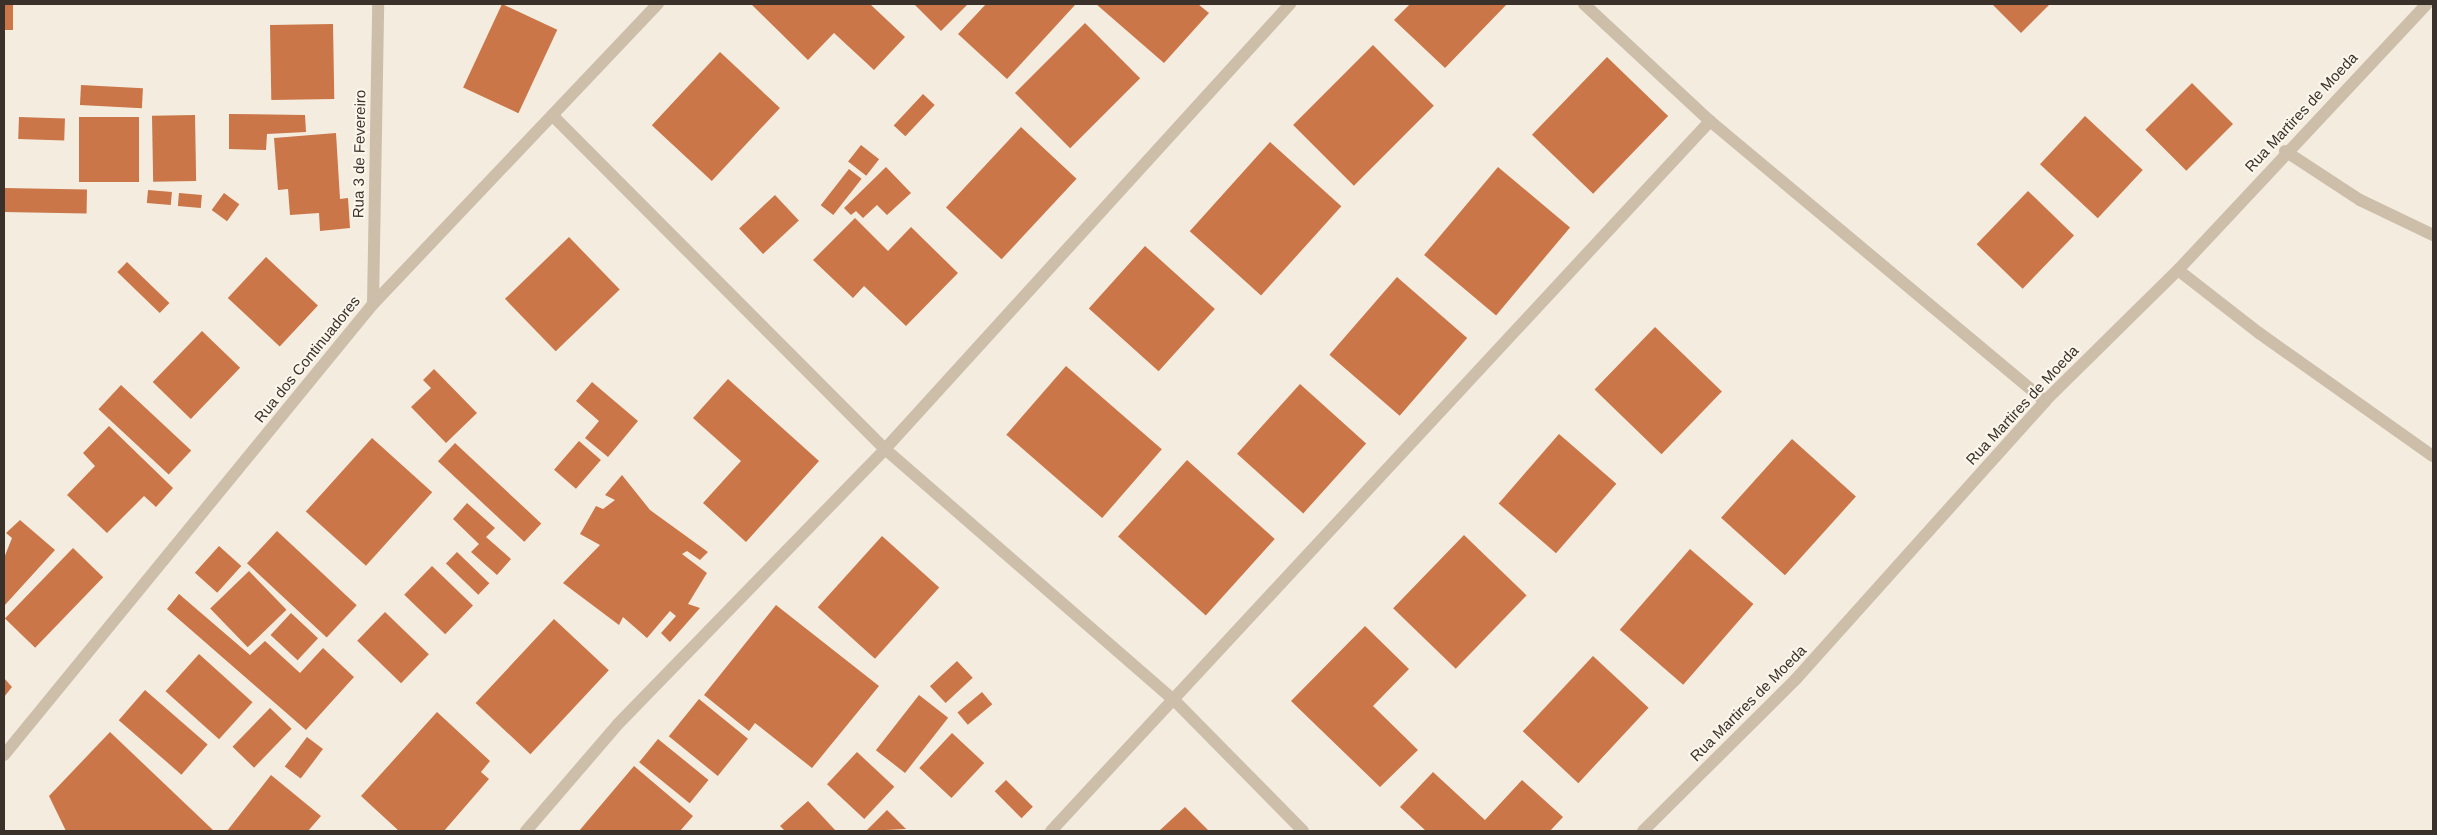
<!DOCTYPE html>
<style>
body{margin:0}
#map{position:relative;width:2437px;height:835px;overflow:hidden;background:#f4eddf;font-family:Arial,sans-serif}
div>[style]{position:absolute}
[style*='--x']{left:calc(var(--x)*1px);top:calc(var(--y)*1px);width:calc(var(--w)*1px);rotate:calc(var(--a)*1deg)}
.building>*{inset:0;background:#ca7648;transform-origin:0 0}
.minor>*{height:12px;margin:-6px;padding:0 6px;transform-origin:6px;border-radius:6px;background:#cdbeaa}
.tertiary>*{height:12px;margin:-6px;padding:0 6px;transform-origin:6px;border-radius:6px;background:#cdbeaa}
span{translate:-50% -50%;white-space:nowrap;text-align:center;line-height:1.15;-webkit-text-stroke:4px #fbf6ec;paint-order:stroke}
.street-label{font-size:15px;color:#3a312a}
.frame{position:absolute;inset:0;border:5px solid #3a312a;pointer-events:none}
</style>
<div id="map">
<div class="building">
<i style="left:4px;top:4px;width:9px;height:26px"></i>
<i style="left:502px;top:4px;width:61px;height:92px;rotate:25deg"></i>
<i style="clip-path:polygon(751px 4px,870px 4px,905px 37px,874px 70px,834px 33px,808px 60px)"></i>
<i style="clip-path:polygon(914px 4px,968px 4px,941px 31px)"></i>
<i style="clip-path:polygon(986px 4px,1073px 4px,1075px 5px,1007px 79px,958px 34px)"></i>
<i style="clip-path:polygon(1096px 4px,1198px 4px,1209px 13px,1164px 63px)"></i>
<i style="clip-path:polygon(1410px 4px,1507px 4px,1445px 68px,1394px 20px)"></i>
<i style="clip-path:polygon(1992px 4px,2050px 4px,2021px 33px)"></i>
<i style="left:1085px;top:23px;width:78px;height:99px;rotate:45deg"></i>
<i style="left:333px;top:24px;width:75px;height:63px;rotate:89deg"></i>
<i style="left:1373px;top:45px;width:86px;height:113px;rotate:45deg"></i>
<i style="left:720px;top:52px;width:82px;height:100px;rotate:43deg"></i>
<i style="left:1607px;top:57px;width:85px;height:108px;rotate:44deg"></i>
<i style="left:2192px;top:83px;width:58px;height:66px;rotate:45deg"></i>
<i style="left:81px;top:85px;width:62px;height:20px;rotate:3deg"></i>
<i style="left:923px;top:94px;width:16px;height:43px;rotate:43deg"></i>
<i style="clip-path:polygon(229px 114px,305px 115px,306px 132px,267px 134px,266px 150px,229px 149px)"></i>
<i style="left:195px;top:115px;width:66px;height:43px;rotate:89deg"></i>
<i style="left:2085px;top:116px;width:79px;height:66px;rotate:43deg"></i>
<i style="left:19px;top:117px;width:46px;height:22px;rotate:2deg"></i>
<i style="left:79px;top:117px;width:60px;height:65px"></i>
<i style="left:1021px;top:127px;width:76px;height:110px;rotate:43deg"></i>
<i style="clip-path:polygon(336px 133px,340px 199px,348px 198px,350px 228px,320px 231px,319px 213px,290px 215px,288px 189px,278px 190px,274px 138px)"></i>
<i style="left:1270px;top:142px;width:96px;height:120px;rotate:42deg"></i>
<i style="left:861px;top:145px;width:23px;height:21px;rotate:38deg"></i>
<i style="clip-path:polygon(886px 167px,911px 193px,887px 215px,877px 205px,863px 218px,856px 211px,851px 215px,844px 208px)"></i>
<i style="left:1498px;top:167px;width:94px;height:115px;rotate:40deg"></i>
<i style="left:849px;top:169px;width:16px;height:46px;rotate:38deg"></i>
<i style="left:4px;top:188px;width:83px;height:24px;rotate:1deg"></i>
<i style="left:148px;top:190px;width:24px;height:13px;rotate:5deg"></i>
<i style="left:2028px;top:191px;width:64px;height:74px;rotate:44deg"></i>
<i style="left:179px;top:193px;width:23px;height:13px;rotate:5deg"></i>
<i style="left:224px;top:193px;width:19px;height:21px;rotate:36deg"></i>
<i style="left:775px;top:195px;width:35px;height:49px;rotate:47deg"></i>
<i style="clip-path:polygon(855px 218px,888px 251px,911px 227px,958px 273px,906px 326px,864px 286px,853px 298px,813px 260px)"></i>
<i style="left:569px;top:237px;width:73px;height:89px;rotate:46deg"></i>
<i style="left:1145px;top:246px;width:94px;height:84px;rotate:42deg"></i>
<i style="left:266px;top:257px;width:71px;height:56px;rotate:43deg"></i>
<i style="left:127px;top:262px;width:59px;height:14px;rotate:44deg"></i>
<i style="left:1397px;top:277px;width:93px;height:103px;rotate:41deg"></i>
<i style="left:1655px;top:327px;width:93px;height:87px;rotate:44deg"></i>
<i style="left:202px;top:331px;width:53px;height:71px;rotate:44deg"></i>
<i style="left:1066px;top:366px;width:127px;height:91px;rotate:41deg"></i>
<i style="clip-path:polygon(434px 369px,477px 413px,446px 443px,411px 407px,431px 388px,423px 380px)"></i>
<i style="clip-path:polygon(728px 379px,819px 461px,746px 542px,703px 503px,741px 461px,693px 418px)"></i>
<i style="clip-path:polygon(592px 382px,638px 421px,608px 457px,585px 438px,599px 421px,576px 401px)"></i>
<i style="left:1300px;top:384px;width:89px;height:94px;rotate:42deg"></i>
<i style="left:121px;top:385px;width:96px;height:33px;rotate:43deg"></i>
<i style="clip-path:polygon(109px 426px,173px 488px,156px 507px,144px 496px,107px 533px,67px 495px,95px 466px,83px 453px)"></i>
<i style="left:1559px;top:434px;width:76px;height:92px;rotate:41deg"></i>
<i style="left:372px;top:438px;width:81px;height:99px;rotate:42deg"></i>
<i style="left:1792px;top:439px;width:86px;height:106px;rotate:42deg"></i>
<i style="left:579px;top:441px;width:29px;height:38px;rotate:41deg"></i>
<i style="left:455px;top:443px;width:118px;height:25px;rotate:43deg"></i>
<i style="left:1187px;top:460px;width:118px;height:103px;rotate:42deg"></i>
<i style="clip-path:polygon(622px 475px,650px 510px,708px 552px,700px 560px,687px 551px,682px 554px,707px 573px,688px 604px,700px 608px,670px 642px,661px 633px,676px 616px,670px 611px,647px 638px,623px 617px,619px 625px,563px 583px,600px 545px,580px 534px,596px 506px,603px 509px,615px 500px,605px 495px)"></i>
<i style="clip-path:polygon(467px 503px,495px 528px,486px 537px,511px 559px,497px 575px,471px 552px,479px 544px,453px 519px)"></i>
<i style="clip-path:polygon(20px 520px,55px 550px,4px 606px,4px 558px,12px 538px,6px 533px)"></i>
<i style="left:277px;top:531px;width:109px;height:44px;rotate:43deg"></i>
<i style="left:1464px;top:535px;width:87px;height:102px;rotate:44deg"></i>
<i style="left:882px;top:536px;width:77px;height:96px;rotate:42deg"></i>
<i style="left:219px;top:546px;width:30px;height:36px;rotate:42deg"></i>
<i style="left:73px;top:548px;width:42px;height:98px;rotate:44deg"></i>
<i style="left:1690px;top:549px;width:84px;height:107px;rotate:41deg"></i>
<i style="left:457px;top:552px;width:45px;height:16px;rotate:44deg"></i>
<i style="left:432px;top:566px;width:57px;height:40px;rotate:44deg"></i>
<i style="left:249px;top:571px;width:54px;height:54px;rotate:46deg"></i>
<i style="clip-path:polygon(179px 594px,250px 655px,265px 641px,300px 673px,323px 648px,354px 677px,306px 730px,167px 609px)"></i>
<i style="clip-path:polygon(776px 605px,879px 686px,812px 768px,755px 723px,749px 731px,704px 695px)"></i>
<i style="left:385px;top:612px;width:61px;height:40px;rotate:44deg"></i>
<i style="left:291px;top:613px;width:37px;height:30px;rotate:43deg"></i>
<i style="left:554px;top:619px;width:75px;height:115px;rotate:43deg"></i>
<i style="clip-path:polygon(1365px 626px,1409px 669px,1373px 706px,1418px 750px,1380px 787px,1291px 701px)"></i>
<i style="left:199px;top:654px;width:72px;height:50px;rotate:42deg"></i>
<i style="left:1593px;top:656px;width:76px;height:103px;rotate:43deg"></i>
<i style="left:957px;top:661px;width:23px;height:37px;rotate:47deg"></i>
<i style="clip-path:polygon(4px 678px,12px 687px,4px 697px)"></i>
<i style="left:145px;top:690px;width:83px;height:40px;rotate:41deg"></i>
<i style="left:982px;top:692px;width:16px;height:32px;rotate:50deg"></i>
<i style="left:919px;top:695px;width:37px;height:70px;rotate:38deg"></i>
<i style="left:699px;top:699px;width:63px;height:48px;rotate:39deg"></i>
<i style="left:270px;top:708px;width:30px;height:54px;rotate:44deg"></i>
<i style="clip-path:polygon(437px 712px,490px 761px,481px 772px,489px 779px,444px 831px,399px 831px,361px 796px)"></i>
<i style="clip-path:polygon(110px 732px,214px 831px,66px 831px,49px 796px)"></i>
<i style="left:952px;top:733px;width:44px;height:48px;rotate:43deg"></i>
<i style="left:307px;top:737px;width:20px;height:37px;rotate:37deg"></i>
<i style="left:658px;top:739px;width:65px;height:30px;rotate:39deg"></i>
<i style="left:857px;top:752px;width:51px;height:44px;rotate:43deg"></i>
<i style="clip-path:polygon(634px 766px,693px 816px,680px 831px,579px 831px)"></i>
<i style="clip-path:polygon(1433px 772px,1485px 820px,1522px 780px,1563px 817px,1550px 831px,1426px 831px,1400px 807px)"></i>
<i style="clip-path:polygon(271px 775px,321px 816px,308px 831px,227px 831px)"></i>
<i style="left:1006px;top:780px;width:38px;height:16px;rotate:45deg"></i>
<i style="clip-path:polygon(808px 801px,836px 831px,785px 831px,780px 826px)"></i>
<i style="clip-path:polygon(1185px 807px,1209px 831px,1159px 831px)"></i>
<i style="clip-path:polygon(887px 810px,906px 829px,866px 831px)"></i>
</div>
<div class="minor">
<i style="--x:1584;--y:4;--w:172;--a:42.9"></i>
<i style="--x:1710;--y:121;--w:437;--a:39.9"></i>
<i style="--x:554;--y:117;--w:469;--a:45.1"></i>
<i style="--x:885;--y:449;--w:381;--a:41"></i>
<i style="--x:1173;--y:699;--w:185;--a:45.4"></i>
<i style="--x:2285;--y:151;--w:90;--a:33.2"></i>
<i style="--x:2360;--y:200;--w:81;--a:25.6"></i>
<i style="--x:2178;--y:270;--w:103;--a:37.9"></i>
<i style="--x:2259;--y:333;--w:213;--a:35.3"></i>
<i style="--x:373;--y:304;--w:300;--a:-89"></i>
<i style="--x:526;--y:831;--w:141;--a:-49.3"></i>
<i style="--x:618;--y:724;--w:383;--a:-45.8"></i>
<i style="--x:885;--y:449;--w:602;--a:-47.69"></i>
<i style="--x:1051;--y:831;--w:969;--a:-47.13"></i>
<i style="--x:1643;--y:831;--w:216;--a:-44.8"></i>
<i style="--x:1796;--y:679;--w:373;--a:-48.1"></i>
<i style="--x:2045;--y:401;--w:187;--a:-44.6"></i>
<i style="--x:2178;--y:270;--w:364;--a:-46.9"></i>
</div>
<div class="tertiary">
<i style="--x:4;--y:755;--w:583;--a:-50.71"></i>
<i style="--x:373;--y:304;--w:414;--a:-46.5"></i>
</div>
<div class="street-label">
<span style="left:2301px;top:112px;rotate:-47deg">Rua Martires de Moeda</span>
<span style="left:359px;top:154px;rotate:-89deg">Rua 3 de Fevereiro</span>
<span style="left:307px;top:359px;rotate:-51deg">Rua dos Continuadores</span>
<span style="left:2022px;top:405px;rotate:-47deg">Rua Martires de Moeda</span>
<span style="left:1748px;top:703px;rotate:-45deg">Rua Martires de Moeda</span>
</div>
<div class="frame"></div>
</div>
